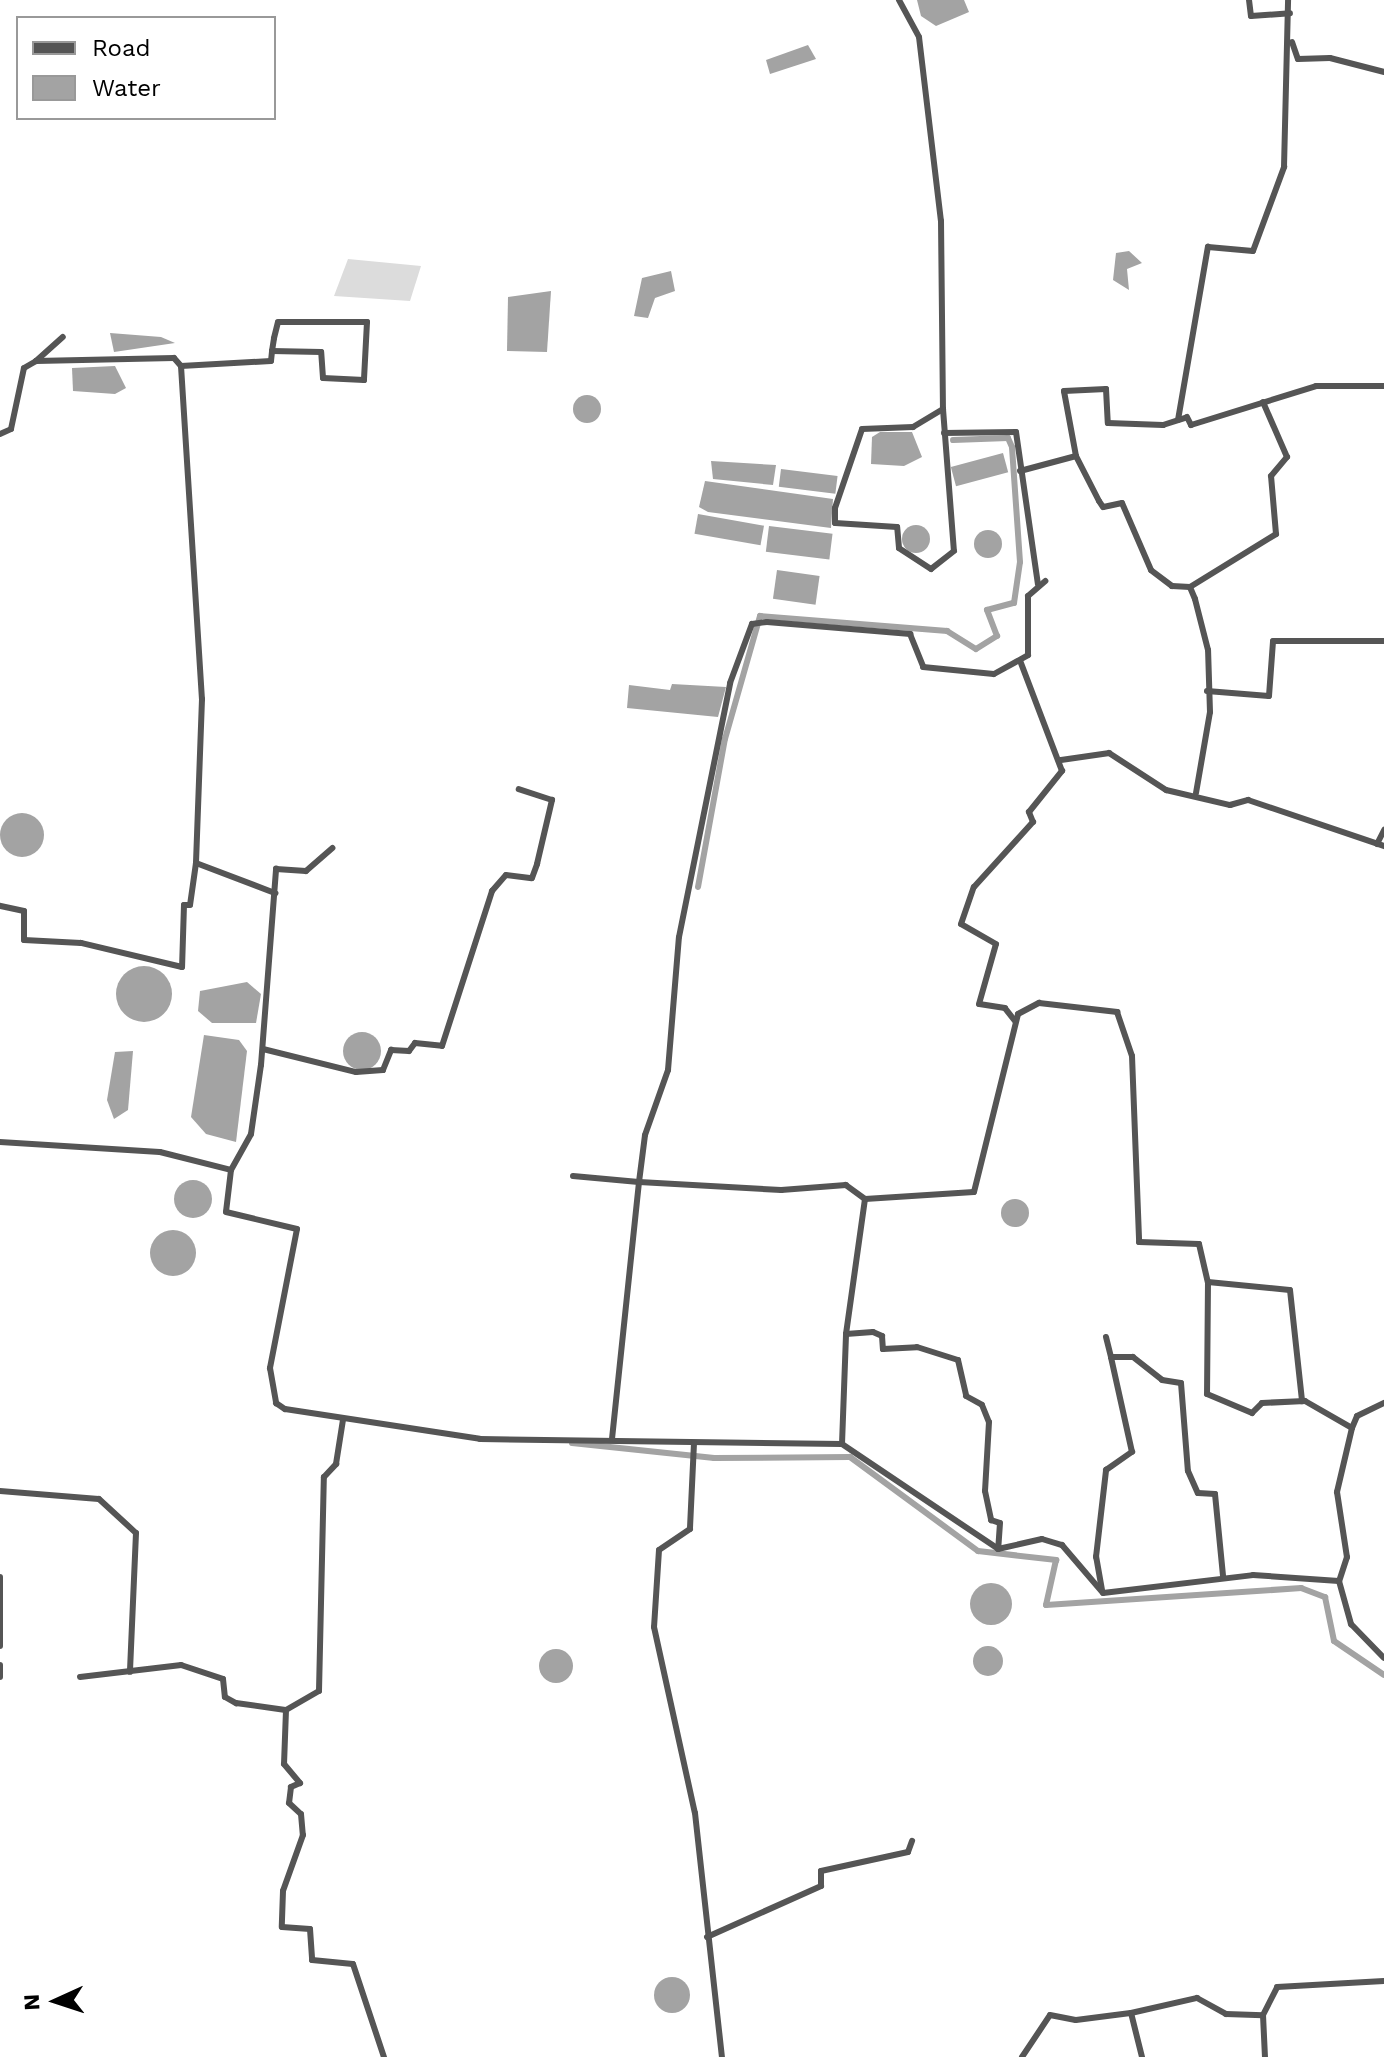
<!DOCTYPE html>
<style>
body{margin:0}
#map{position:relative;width:1384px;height:2057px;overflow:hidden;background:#fff;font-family:"Work Sans",sans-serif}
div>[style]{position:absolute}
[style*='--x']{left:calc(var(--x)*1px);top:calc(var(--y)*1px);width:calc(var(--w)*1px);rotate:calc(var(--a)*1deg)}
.green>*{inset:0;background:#dcdcdc}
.water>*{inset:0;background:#a3a3a3;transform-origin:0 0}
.round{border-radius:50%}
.canal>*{height:6px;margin:-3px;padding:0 3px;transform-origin:3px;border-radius:3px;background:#a3a3a3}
.street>*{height:6px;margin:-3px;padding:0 3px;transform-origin:3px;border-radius:3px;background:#555}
span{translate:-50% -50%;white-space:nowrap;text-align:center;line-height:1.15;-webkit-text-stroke:7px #fff;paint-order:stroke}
.legend{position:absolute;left:16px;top:16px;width:260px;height:104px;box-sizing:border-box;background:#fff;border:2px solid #999;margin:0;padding:10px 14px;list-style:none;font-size:24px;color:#000}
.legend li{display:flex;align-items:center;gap:16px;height:40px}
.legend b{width:40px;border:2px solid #999}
.north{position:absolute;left:16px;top:1961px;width:80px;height:80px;-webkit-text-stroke:6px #fff;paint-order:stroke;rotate:267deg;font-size:22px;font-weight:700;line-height:32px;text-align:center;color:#000}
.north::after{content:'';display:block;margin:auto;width:28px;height:36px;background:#000;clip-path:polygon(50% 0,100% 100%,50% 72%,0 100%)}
</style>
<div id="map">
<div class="green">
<i style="clip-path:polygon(348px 259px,421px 266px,410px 301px,334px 296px)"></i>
</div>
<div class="water">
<i style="clip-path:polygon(917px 0,964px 0,969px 12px,936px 26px,921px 16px)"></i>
<i style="clip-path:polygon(808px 45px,816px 59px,770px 74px,766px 60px)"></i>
<i style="clip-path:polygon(1129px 251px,1142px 263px,1127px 269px,1129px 290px,1113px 280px,1116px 253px)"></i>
<i style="clip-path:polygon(671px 271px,675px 291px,655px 298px,648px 318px,634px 316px,642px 278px)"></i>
<i style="clip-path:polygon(551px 291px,547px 352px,507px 351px,508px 297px)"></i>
<i style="clip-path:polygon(110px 333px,161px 337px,175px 343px,114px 352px)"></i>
<i style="clip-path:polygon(115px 366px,126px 388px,115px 394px,73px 391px,72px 368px)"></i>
<i class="round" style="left:573px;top:395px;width:28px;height:28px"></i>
<i style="clip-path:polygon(880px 432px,912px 432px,922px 457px,904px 466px,871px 464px,872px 437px)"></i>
<i style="left:1003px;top:453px;width:20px;height:54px;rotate:75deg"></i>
<i style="clip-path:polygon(711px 461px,776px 465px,773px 485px,713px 479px)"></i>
<i style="left:781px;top:469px;width:57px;height:18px;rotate:7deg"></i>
<i style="clip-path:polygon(705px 481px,833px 499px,831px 528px,708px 512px,699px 507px)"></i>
<i style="left:698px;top:514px;width:67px;height:20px;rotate:10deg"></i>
<i class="round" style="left:902px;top:525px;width:28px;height:28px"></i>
<i style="left:769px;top:526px;width:64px;height:26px;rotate:7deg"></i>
<i class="round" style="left:974px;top:530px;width:28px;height:28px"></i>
<i style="left:777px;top:570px;width:43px;height:29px;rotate:8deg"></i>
<i style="clip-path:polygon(672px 684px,726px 687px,718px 717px,627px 708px,629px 685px,670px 690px)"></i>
<i class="round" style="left:0;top:813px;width:44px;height:44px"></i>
<i class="round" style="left:116px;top:966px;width:56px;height:56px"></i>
<i style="clip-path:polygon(247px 982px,261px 994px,256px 1023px,212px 1023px,198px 1011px,200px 991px)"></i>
<i class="round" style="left:343px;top:1032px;width:38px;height:38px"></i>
<i style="clip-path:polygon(204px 1035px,239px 1040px,247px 1051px,236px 1142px,206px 1134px,191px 1117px)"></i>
<i style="clip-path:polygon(133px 1051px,128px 1110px,114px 1119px,107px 1100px,115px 1052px)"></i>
<i class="round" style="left:174px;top:1180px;width:38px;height:38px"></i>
<i class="round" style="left:1001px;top:1199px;width:28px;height:28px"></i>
<i class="round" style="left:150px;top:1230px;width:46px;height:46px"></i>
<i class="round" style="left:970px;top:1583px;width:42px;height:42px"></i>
<i class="round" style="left:973px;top:1646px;width:30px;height:30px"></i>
<i class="round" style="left:539px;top:1649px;width:34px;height:34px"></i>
<i class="round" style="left:654px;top:1977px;width:36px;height:36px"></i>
</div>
<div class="canal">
<i style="--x:698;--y:887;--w:150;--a:-79.7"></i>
<i style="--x:725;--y:739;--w:128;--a:-74.1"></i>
<i style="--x:760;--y:616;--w:188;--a:4.6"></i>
<i style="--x:947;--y:631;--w:34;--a:32"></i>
<i style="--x:976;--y:649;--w:25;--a:-32"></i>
<i style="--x:997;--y:636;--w:28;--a:-111"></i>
<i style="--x:987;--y:610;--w:28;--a:-15"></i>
<i style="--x:1014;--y:603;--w:41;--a:-81.7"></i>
<i style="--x:1020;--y:562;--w:115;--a:-94"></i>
<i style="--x:1012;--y:447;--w:10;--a:-114"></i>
<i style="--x:1008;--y:438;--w:55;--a:177.9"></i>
<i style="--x:572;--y:1443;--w:143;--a:6"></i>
<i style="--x:714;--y:1458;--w:136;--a:-0.4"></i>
<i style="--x:850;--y:1457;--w:159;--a:36.3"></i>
<i style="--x:978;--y:1551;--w:79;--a:6.6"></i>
<i style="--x:1056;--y:1560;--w:46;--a:102.5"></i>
<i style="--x:1046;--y:1605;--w:256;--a:-3.8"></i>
<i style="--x:1301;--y:1588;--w:26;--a:21"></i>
<i style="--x:1325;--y:1597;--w:45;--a:78.4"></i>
<i style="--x:1334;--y:1641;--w:60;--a:34.2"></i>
</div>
<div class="street">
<i style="--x:899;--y:0;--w:42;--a:61.6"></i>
<i style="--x:919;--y:37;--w:185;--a:83.2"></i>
<i style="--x:941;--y:221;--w:188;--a:89.4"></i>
<i style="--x:943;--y:409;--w:142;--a:85.6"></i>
<i style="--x:954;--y:551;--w:29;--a:142"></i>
<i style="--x:931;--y:569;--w:38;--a:-147"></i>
<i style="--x:899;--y:548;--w:21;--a:-95"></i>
<i style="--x:897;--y:527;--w:62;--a:-176.3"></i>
<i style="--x:835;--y:523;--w:15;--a:-90"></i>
<i style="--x:835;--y:508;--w:83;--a:-71.1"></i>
<i style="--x:862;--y:429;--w:51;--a:-2.2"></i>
<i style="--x:913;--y:427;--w:35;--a:-31"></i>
<i style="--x:1249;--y:0;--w:16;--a:83"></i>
<i style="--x:1251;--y:16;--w:39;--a:-4"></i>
<i style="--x:1292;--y:42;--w:18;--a:71"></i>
<i style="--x:1298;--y:59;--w:32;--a:-2"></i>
<i style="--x:1330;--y:58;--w:56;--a:14.5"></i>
<i style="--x:36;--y:361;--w:36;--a:-42"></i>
<i style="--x:181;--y:366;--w:90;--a:-3.2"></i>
<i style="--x:271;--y:361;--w:10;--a:-84"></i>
<i style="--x:272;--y:351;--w:13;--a:-81"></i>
<i style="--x:274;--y:338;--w:16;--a:-76"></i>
<i style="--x:278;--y:322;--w:89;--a:0"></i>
<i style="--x:367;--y:322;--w:58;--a:93"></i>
<i style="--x:364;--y:380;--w:41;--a:-177.2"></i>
<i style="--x:323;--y:378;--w:26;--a:-94"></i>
<i style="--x:321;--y:352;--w:49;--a:-178.8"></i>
<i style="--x:1178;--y:420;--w:176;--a:-80.2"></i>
<i style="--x:1208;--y:247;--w:45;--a:5.1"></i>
<i style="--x:1253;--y:251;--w:90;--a:-69.7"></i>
<i style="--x:1284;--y:167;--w:167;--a:-88.6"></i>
<i style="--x:944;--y:433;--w:72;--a:-0.8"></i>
<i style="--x:1016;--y:432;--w:154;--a:81.8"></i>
<i style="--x:0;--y:434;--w:12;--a:-24"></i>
<i style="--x:11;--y:429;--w:62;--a:-78"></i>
<i style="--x:24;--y:368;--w:14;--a:-30"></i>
<i style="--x:36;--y:361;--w:138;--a:-1.2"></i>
<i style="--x:174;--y:358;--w:11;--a:49"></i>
<i style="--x:181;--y:366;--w:334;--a:86.4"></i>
<i style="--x:202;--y:699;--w:164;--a:92.1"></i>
<i style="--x:196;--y:863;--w:42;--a:98.1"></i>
<i style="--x:190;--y:905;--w:6;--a:180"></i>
<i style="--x:184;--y:905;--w:62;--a:91.8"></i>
<i style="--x:182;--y:967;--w:104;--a:-166.6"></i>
<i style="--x:81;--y:943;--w:57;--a:-177"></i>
<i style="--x:24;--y:940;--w:29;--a:-90"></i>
<i style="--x:24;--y:911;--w:25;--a:-168"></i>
<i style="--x:1020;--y:471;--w:58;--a:-15"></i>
<i style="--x:1190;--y:587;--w:101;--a:-31.6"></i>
<i style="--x:1276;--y:534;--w:58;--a:-94.9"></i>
<i style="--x:1271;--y:476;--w:25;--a:-50"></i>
<i style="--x:1287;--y:457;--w:60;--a:-113.6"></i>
<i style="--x:1207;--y:691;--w:62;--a:4.6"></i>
<i style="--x:1269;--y:696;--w:55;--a:-85.8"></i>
<i style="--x:1273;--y:641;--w:111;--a:0"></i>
<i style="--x:1061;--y:760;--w:49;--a:-8.3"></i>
<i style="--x:1109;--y:753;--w:68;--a:33"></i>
<i style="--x:1166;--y:790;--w:66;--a:13.2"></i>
<i style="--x:1230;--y:805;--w:19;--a:-16"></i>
<i style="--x:1248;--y:800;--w:144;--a:18.7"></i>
<i style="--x:1196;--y:793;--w:82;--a:-80.2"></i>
<i style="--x:1210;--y:712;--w:62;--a:-91.8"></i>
<i style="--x:1208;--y:650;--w:53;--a:-104.3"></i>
<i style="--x:1195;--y:599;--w:13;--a:-113"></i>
<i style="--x:1190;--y:587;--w:18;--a:-177"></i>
<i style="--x:1172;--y:586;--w:26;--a:-143"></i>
<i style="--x:1151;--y:570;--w:73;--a:-113.4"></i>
<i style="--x:1122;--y:503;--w:19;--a:168"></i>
<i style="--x:1103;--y:507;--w:7;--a:-124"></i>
<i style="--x:1099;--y:501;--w:51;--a:-117.1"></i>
<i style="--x:1076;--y:456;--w:66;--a:-100.5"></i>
<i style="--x:1064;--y:391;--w:42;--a:-2.7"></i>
<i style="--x:1106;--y:389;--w:34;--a:87"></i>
<i style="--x:1108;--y:423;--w:55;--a:2.1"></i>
<i style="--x:1163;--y:425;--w:25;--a:-18"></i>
<i style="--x:1187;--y:417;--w:9;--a:63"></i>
<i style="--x:1191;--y:425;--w:131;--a:-17.3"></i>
<i style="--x:1316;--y:386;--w:68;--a:0"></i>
<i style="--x:1377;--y:844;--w:16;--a:-63"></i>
<i style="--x:196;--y:863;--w:85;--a:20.8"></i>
<i style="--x:1015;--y:1021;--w:16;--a:-128"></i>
<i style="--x:1005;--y:1008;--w:26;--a:-171"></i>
<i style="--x:979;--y:1004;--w:62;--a:-74.2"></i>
<i style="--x:996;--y:944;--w:40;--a:-150.3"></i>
<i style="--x:961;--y:924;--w:39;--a:-71"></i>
<i style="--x:974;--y:887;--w:88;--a:-47.8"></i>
<i style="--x:1033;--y:822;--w:11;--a:-112"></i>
<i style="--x:1029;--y:812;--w:53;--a:-51.2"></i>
<i style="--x:1062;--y:771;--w:116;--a:-110.8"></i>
<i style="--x:263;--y:1049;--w:96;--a:13.9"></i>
<i style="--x:356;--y:1072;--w:27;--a:-4"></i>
<i style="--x:383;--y:1070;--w:22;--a:-68"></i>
<i style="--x:391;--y:1050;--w:18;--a:3"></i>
<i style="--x:409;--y:1051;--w:10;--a:-53"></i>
<i style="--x:415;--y:1043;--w:27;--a:6"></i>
<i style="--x:442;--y:1046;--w:163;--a:-72.1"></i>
<i style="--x:492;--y:891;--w:21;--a:-49"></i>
<i style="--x:506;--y:875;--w:26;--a:7"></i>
<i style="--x:532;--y:878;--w:15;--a:-70"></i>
<i style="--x:537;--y:864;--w:66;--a:-76.8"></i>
<i style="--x:552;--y:800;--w:35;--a:-162"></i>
<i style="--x:0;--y:1142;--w:160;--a:3.6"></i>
<i style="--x:160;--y:1152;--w:73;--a:14.2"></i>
<i style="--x:231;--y:1170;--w:42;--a:96.8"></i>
<i style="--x:226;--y:1212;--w:73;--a:13.5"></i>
<i style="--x:297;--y:1229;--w:142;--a:101"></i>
<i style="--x:270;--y:1368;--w:36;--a:80"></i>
<i style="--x:276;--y:1403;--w:11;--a:34"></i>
<i style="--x:285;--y:1409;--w:197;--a:8.7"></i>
<i style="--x:480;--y:1439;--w:362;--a:0.8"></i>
<i style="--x:842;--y:1444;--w:188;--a:33.9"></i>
<i style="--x:998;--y:1549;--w:45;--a:-12.8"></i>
<i style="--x:1042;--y:1539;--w:21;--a:17"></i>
<i style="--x:1062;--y:1545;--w:63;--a:49.5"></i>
<i style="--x:1103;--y:1593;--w:151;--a:-6.8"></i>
<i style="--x:1253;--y:1575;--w:86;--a:4"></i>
<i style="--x:1339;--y:1581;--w:45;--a:74.4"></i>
<i style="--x:1351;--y:1624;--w:47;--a:45.9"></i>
<i style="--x:231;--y:1170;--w:41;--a:-60.9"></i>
<i style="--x:251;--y:1134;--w:70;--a:-81.8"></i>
<i style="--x:261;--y:1065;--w:197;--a:-85.6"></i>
<i style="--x:276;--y:869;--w:30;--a:4"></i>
<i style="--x:306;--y:871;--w:35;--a:-41"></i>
<i style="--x:573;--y:1176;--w:66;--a:5.2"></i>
<i style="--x:639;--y:1182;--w:258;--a:96"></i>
<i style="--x:865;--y:1199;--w:109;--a:-3.7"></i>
<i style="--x:974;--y:1192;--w:183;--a:-76.1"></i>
<i style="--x:1018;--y:1014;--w:24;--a:-28"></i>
<i style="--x:1039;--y:1003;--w:79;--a:6.6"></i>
<i style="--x:1117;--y:1012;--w:46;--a:71.2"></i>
<i style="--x:1132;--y:1056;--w:186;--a:87.8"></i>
<i style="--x:1139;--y:1242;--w:60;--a:1.9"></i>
<i style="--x:1199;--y:1244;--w:39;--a:77"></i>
<i style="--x:1208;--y:1282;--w:112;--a:90.5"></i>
<i style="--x:1207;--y:1394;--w:49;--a:22.9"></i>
<i style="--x:1252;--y:1413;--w:14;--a:-45"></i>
<i style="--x:1262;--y:1403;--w:43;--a:-2.7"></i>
<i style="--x:1305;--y:1401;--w:54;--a:29.9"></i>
<i style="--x:1352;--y:1428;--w:66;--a:103.2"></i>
<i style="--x:1337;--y:1492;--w:66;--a:81.3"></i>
<i style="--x:1347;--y:1557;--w:25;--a:108"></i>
<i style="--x:1208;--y:1282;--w:82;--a:5.6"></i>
<i style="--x:1290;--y:1290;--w:112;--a:83.8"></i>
<i style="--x:846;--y:1334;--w:27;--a:-4"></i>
<i style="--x:873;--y:1332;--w:10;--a:24"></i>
<i style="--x:882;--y:1336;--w:13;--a:86"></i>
<i style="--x:883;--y:1349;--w:34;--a:-3"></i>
<i style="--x:917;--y:1347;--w:43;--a:17.6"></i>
<i style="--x:958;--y:1360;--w:37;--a:77"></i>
<i style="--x:966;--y:1396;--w:18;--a:29"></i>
<i style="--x:982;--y:1405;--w:18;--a:68"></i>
<i style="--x:989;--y:1422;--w:69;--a:93.3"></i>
<i style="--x:985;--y:1491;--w:30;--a:78"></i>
<i style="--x:991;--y:1520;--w:9;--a:18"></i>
<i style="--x:1000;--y:1523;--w:26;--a:94"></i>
<i style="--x:1106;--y:1337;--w:21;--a:76"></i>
<i style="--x:1111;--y:1357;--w:22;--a:0"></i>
<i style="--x:1133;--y:1357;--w:37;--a:38"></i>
<i style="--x:1162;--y:1380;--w:19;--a:9"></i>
<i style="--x:1181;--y:1383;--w:88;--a:85.5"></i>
<i style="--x:1188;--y:1471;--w:24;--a:66"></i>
<i style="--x:1198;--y:1493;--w:17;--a:3"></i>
<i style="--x:1215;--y:1494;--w:82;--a:84.4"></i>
<i style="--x:1352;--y:1428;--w:13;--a:-67"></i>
<i style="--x:1357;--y:1416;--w:30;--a:-26"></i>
<i style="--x:694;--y:1443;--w:86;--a:92.7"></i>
<i style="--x:690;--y:1529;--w:37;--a:146"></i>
<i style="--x:659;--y:1550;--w:77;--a:93.7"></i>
<i style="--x:654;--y:1627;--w:190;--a:77.6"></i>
<i style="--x:695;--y:1813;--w:245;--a:83.7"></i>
<i style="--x:842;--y:1444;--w:110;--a:-87.9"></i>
<i style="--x:846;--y:1334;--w:136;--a:-82"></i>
<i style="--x:865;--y:1199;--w:24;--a:-144"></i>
<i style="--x:846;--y:1185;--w:65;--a:175.6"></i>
<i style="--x:781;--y:1190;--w:142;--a:-176.8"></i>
<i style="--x:639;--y:1182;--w:47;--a:-82.7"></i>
<i style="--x:645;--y:1135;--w:69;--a:-70.5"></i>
<i style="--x:668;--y:1070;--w:133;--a:-85.3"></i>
<i style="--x:679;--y:937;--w:259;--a:-78.6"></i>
<i style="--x:730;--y:683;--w:63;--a:-69.6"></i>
<i style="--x:752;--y:624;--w:15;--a:-8"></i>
<i style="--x:767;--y:622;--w:144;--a:4.8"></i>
<i style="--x:910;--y:634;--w:35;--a:68"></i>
<i style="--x:923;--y:667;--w:71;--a:5.6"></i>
<i style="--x:994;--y:674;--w:39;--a:-29"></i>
<i style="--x:1028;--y:655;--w:59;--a:-90"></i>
<i style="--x:1028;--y:596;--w:23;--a:-41"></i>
<i style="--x:0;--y:1491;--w:99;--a:4.6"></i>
<i style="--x:99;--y:1499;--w:50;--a:42.6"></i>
<i style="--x:136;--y:1533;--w:139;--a:92.5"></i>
<i style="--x:0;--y:1577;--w:69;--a:90"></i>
<i style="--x:1102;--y:1590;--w:34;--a:-100"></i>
<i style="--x:1096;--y:1557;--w:88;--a:-83.4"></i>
<i style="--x:1106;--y:1470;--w:32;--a:-35"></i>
<i style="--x:1132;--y:1452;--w:97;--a:-102.5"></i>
<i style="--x:0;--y:1665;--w:12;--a:90"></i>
<i style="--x:80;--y:1677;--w:102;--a:-6.8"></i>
<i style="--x:181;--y:1665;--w:44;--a:18.4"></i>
<i style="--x:223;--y:1679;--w:18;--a:84"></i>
<i style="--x:225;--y:1697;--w:13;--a:29"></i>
<i style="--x:236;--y:1703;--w:50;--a:8"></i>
<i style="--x:286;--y:1710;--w:54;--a:92.1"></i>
<i style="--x:284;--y:1764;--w:25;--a:50"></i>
<i style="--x:300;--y:1783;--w:10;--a:156"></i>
<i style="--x:291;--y:1787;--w:16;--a:97"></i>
<i style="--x:289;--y:1803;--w:16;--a:43"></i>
<i style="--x:301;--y:1814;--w:21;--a:85"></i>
<i style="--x:303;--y:1835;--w:59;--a:109.7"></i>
<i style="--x:283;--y:1891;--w:36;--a:92"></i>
<i style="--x:282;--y:1927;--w:28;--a:4"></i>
<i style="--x:310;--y:1929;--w:31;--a:86"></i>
<i style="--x:312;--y:1960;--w:41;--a:5.6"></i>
<i style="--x:353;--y:1964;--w:98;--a:71.6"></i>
<i style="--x:286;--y:1710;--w:38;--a:-30"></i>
<i style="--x:319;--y:1691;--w:214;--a:-88.7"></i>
<i style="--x:324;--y:1477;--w:18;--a:-47"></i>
<i style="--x:336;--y:1464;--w:45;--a:-81"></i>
<i style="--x:707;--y:1937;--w:125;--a:-24.1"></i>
<i style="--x:821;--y:1886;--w:15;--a:-90"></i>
<i style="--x:821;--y:1871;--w:89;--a:-12.3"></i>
<i style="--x:908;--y:1852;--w:12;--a:-70"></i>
<i style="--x:1263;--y:2015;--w:42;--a:87.3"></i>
<i style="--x:1022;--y:2057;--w:50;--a:-56.3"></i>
<i style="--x:1050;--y:2015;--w:26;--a:11"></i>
<i style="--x:1076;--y:2020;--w:55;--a:-7.3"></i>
<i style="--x:1142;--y:2057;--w:45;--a:-104"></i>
<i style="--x:1131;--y:2013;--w:68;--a:-12.8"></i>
<i style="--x:1197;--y:1998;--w:33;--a:29"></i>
<i style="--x:1226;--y:2014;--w:37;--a:2"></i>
<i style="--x:1263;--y:2015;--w:31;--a:-63"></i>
<i style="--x:1277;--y:1987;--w:107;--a:-3.2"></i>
</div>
<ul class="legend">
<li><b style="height:10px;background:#555"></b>Road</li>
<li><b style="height:22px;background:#a3a3a3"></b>Water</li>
</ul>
<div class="north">N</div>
</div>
